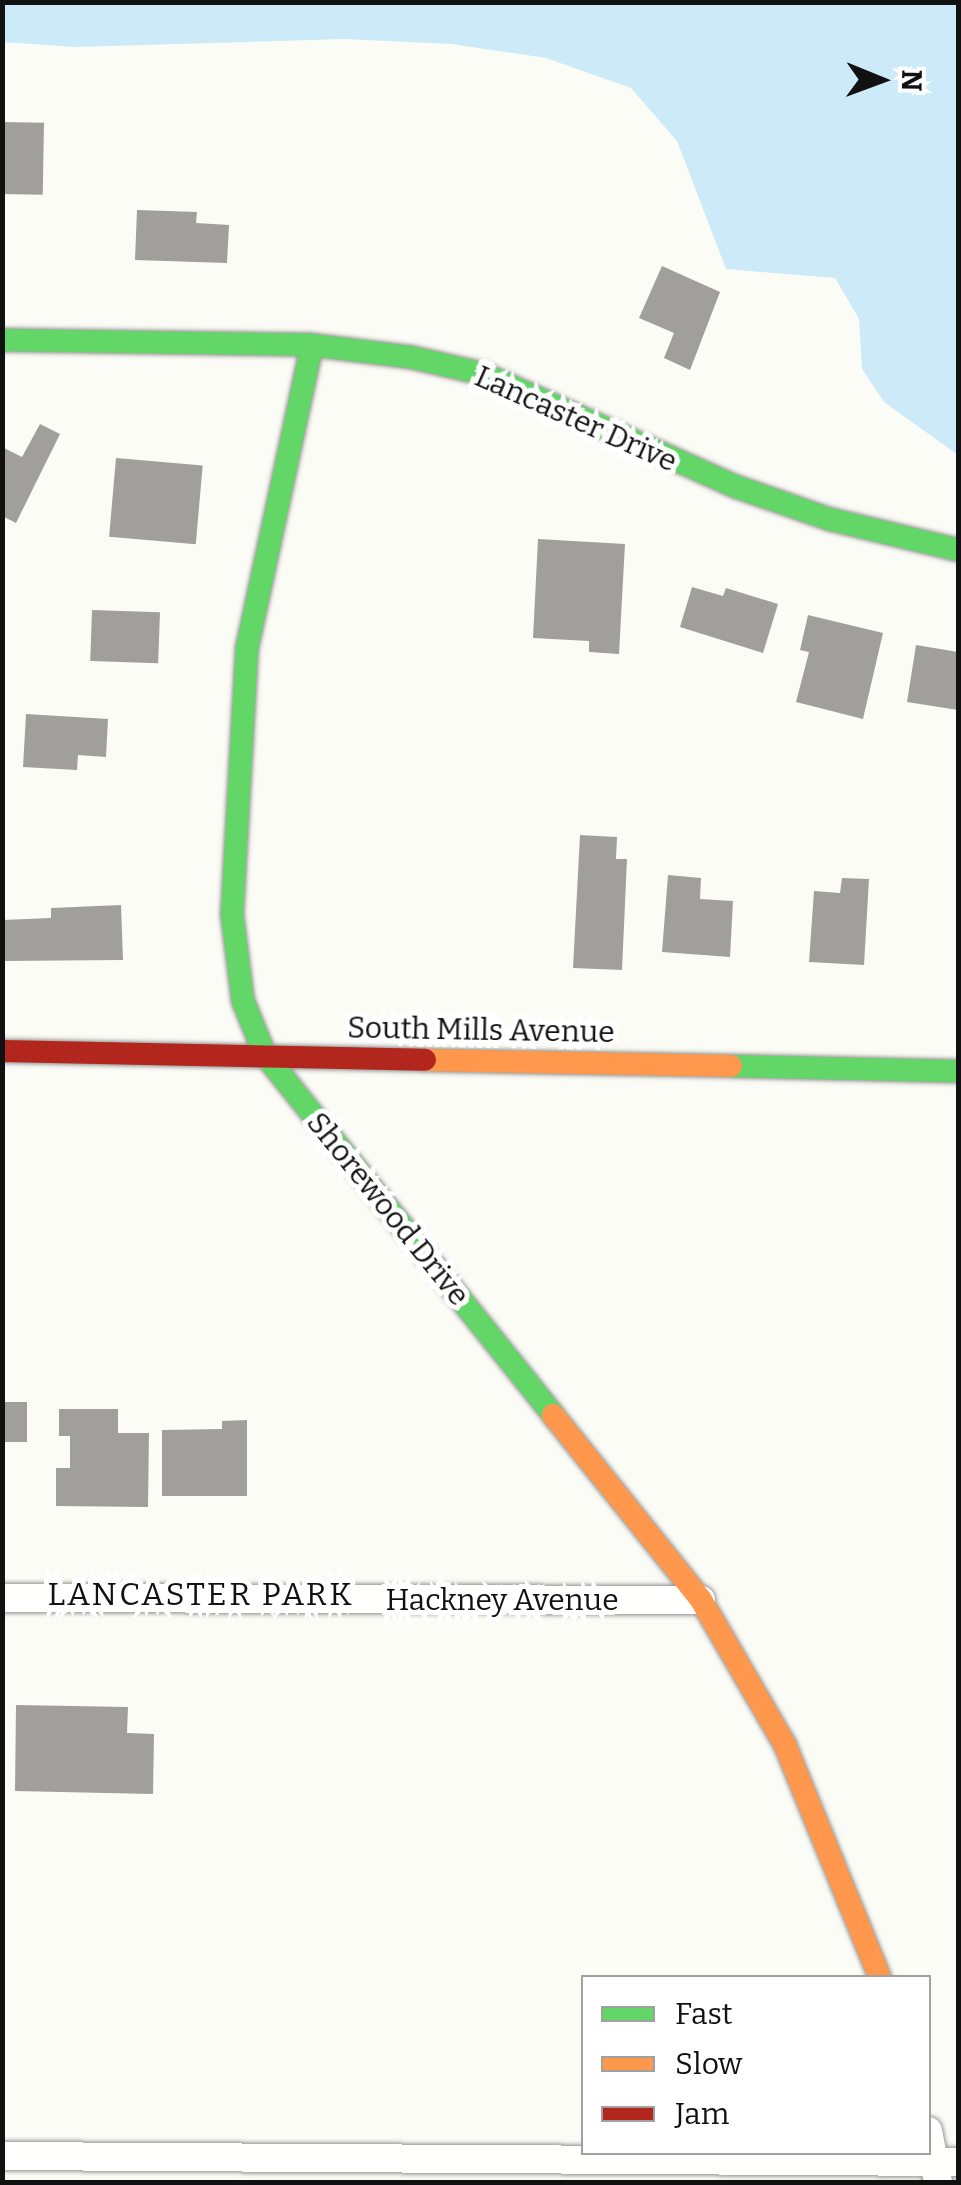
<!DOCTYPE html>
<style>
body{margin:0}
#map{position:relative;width:961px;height:2185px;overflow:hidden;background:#fcfcf7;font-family:Bitter,serif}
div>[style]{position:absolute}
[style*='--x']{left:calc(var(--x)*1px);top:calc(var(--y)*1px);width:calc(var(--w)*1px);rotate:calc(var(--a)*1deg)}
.water>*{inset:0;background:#cceaf8}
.building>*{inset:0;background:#a19f9c;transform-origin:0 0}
.roads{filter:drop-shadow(0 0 2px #979795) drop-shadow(0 0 2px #979795)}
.street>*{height:28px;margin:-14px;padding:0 14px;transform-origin:14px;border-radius:14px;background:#fffffe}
.fast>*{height:22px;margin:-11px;padding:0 11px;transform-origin:11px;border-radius:11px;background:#63d668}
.slow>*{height:22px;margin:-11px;padding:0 11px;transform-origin:11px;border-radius:11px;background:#ff974d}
.jam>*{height:22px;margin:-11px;padding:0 11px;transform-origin:11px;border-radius:11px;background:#b3261e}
span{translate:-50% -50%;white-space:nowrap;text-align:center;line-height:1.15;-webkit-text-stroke:10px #fff;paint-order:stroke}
.street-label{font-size:30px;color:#111}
.neighbourhood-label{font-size:32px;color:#111;letter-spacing:2.5px}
.frame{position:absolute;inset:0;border:5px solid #111;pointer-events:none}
.legend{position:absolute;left:581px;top:1975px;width:350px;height:180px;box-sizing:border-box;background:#fff;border:2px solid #a0a0a0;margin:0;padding:12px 18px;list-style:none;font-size:30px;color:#111}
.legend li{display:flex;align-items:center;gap:20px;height:50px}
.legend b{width:50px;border:2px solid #a0a0a0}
.north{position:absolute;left:831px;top:30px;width:100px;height:100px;-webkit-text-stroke:8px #fff;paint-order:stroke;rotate:91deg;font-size:28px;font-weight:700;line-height:40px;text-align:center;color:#111}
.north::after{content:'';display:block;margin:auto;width:35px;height:45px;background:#111;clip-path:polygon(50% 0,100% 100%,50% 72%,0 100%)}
</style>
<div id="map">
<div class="water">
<i style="clip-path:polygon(2px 3px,958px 3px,958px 455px,884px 402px,862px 369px,859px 319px,835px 278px,726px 269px,677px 141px,631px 88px,546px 58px,452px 44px,344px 39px,76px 47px,3px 42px)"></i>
</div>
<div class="building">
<i style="left:2px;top:122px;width:42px;height:72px;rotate:1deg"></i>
<i style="clip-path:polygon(137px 210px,197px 212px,196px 223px,229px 225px,227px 263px,135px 260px)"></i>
<i style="clip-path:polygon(662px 266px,720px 292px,690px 370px,664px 358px,674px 333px,639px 318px)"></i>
<i style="clip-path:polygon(40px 424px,60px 434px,16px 523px,2px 516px,2px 447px,22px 457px)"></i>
<i style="left:116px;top:458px;width:87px;height:79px;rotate:5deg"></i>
<i style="clip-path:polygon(538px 539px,625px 544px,619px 654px,589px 652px,589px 641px,533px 638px)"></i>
<i style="clip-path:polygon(692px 587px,723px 596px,726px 588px,778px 604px,763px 653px,680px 627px)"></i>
<i style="left:92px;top:610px;width:68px;height:51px;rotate:2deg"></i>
<i style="clip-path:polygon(808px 615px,883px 633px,863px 719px,796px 702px,809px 652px,800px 650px)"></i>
<i style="clip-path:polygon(916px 645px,958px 652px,958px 710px,907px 702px)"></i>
<i style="clip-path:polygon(26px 714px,108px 719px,106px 757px,78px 755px,77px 770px,23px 767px)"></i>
<i style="clip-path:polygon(580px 835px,617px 837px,616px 859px,627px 859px,622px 970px,573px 968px)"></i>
<i style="clip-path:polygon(668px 875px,701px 878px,700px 899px,733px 901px,730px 957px,662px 952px)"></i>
<i style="clip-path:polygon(842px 878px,869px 879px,864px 965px,809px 962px,814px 891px,840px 893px)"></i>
<i style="clip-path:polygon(121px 905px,123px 960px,2px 961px,2px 920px,51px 918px,51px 908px)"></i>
<i style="left:2px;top:1402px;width:25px;height:40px"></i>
<i style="clip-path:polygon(59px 1409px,118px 1409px,118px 1433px,149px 1433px,148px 1507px,56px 1506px,56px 1468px,70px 1468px,70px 1436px,59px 1436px)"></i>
<i style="clip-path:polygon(247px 1420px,247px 1496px,162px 1496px,162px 1430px,222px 1429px,222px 1421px)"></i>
<i style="clip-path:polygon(16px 1705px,128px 1707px,127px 1733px,154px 1734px,153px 1794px,15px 1791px)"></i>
</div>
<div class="roads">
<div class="street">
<i style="--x:2;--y:1598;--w:699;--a:0.16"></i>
<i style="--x:928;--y:2131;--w:52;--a:78.9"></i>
<i style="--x:2;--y:2156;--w:956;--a:0.36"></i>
</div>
<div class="fast">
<i style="--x:2;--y:340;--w:310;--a:0.9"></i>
<i style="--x:312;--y:345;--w:99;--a:7"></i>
<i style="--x:410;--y:357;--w:76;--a:12.9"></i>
<i style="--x:484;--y:374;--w:277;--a:24.1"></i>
<i style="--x:737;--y:487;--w:97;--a:19.2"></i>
<i style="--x:829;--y:519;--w:133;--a:13.5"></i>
<i style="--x:312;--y:345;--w:309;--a:102.1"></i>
<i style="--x:247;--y:647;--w:267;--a:93.2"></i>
<i style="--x:232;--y:914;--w:88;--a:82.8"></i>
<i style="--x:243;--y:1001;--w:58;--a:67.8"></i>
<i style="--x:265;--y:1055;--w:461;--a:51.3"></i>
<i style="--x:731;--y:1066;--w:227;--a:1.3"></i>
</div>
<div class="slow">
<i style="--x:425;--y:1060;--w:306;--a:1.1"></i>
<i style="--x:553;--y:1415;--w:237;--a:51.3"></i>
<i style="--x:701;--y:1600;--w:168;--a:59.9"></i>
<i style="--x:785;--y:1745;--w:252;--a:67.8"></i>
</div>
<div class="jam">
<i style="--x:2;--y:1051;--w:423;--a:1.2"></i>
</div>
</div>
<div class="street-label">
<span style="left:576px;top:419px;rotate:24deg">Lancaster Drive</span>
<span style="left:481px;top:1030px;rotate:1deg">South Mills Avenue</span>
<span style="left:388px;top:1209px;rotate:51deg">Shorewood Drive</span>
<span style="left:502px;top:1600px">Hackney Avenue</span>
</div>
<div class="neighbourhood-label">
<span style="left:201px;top:1594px">LANCASTER PARK</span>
</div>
<div class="frame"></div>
<ul class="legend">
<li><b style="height:12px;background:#63d668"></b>Fast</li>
<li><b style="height:12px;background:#ff974d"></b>Slow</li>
<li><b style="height:12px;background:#b3261e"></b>Jam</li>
</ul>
<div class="north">N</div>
</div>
